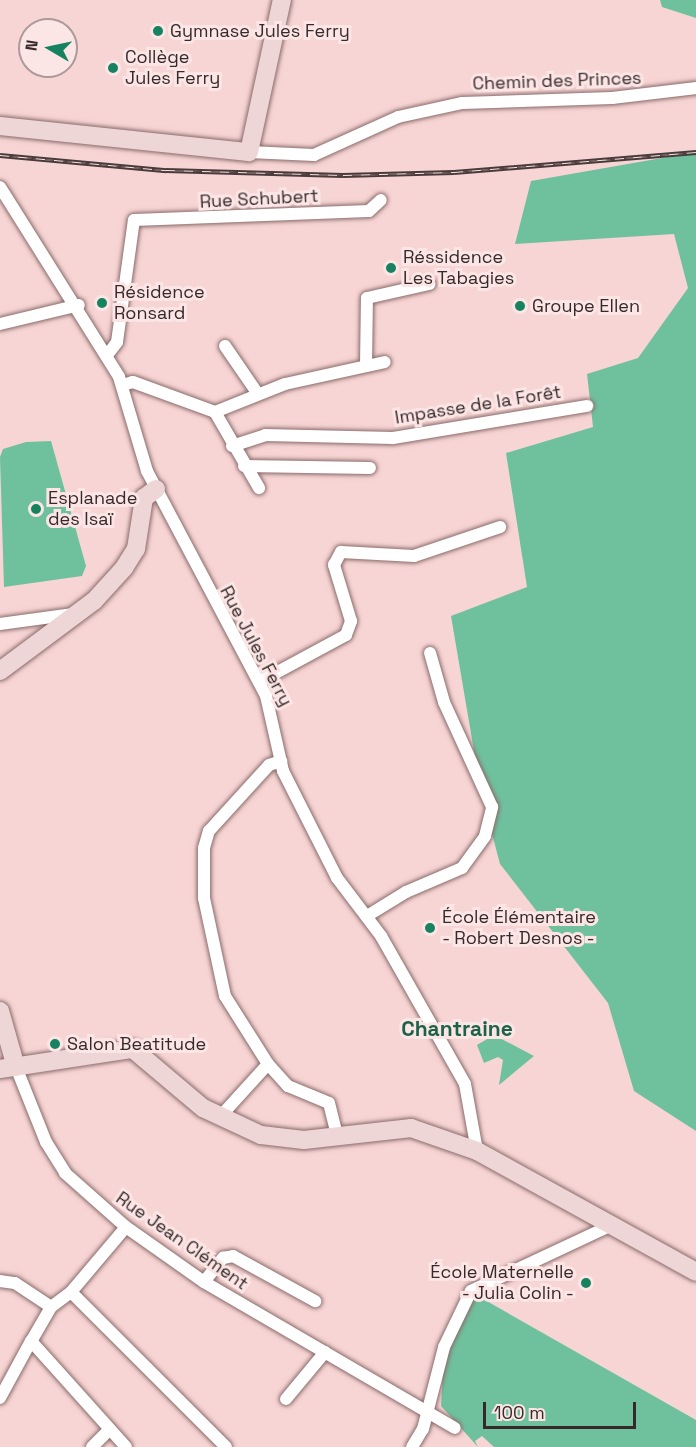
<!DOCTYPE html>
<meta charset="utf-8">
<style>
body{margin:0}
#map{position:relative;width:696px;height:1447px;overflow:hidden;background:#f7d5d4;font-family:"Space Grotesk",sans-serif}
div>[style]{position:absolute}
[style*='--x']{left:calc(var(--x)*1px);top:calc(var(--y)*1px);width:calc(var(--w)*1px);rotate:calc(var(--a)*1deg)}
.green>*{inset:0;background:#6fc19e}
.roads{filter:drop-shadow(0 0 2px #8a6b6b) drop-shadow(0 0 2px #8a6b6b)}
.street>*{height:12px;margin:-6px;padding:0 6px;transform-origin:6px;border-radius:6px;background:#fff}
.secondary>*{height:18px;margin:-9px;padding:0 9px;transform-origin:9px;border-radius:9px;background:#efd6d6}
.rail>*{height:5px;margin-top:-2.5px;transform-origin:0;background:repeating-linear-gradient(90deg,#fbe6e5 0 9px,#4a3b3b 0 18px);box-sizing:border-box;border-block:2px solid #4a3b3b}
.dots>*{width:16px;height:16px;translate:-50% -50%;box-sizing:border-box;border:3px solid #fbe6e5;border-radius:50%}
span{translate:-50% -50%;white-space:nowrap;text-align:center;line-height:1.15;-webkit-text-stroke:6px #fbe6e5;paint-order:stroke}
.poi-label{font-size:18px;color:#362929}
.left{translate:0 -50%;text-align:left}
.right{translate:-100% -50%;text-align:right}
.street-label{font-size:18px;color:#362929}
.quarter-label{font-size:21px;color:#1c6148;font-weight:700}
.north{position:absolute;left:18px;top:18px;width:60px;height:60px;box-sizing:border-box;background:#fbe6e5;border:2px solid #ac9a9a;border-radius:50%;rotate:279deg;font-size:16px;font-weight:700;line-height:24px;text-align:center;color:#362929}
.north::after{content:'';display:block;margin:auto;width:21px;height:27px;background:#16825f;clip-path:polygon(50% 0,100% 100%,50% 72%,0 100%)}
.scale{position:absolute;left:483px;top:1402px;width:153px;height:27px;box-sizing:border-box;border:3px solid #362929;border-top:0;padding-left:8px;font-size:18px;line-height:21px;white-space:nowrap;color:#362929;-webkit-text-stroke:4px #fbe6e5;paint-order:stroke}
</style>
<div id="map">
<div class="green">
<i style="clip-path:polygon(660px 0,696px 0,696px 18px,662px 7px)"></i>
<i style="clip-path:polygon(696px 152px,696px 1131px,634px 1091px,608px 1003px,500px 864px,481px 792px,451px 616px,527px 587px,506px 453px,593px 427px,587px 374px,638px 358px,688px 288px,674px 234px,515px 244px,531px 181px)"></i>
<i style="clip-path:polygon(51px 441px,86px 566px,82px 576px,4px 587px,0 457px,3px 449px,26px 442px)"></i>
<i style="clip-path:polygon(494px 1035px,534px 1056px,499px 1085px,503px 1060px,498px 1057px,484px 1063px,477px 1045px)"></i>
<i style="clip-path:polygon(476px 1295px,696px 1420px,696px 1447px,494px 1447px,482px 1436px,475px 1441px,478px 1447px,441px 1406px,444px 1352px)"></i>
</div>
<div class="roads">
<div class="street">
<i style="--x:249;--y:152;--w:65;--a:2.6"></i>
<i style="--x:314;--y:155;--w:92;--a:-24.3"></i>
<i style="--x:398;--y:117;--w:66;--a:-12.3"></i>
<i style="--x:462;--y:103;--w:150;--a:-1.9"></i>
<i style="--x:612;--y:98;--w:85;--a:-6.8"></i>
<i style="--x:0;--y:187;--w:224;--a:57.9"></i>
<i style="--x:119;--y:377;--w:98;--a:73.4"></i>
<i style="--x:147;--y:471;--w:255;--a:62.1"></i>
<i style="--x:266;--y:696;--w:77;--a:77.2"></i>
<i style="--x:283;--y:771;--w:120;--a:63.2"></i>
<i style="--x:337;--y:878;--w:73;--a:52.8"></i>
<i style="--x:381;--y:936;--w:170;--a:60.4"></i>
<i style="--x:465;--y:1084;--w:68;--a:79.8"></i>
<i style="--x:0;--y:324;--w:81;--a:-13.5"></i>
<i style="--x:225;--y:346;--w:58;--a:55.5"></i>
<i style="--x:108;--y:354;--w:15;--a:-53"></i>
<i style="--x:117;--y:342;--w:123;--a:-82.1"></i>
<i style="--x:134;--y:220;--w:235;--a:-2.2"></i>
<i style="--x:369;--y:211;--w:16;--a:-43"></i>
<i style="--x:366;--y:366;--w:68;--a:-89.2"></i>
<i style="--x:367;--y:298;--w:64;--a:-12.7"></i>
<i style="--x:123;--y:385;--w:10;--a:-17"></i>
<i style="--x:133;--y:382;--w:87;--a:20.1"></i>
<i style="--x:215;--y:412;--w:75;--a:-21.8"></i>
<i style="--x:285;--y:384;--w:102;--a:-12.4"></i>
<i style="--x:215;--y:412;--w:88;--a:59.9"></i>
<i style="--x:232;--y:446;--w:35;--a:-18"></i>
<i style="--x:265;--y:435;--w:128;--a:1.3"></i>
<i style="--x:393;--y:438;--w:197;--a:-9.4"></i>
<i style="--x:244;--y:466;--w:126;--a:0.9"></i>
<i style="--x:0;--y:624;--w:74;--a:-7.8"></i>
<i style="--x:259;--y:682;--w:99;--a:-28.4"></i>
<i style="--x:346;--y:635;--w:15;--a:-70"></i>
<i style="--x:351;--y:621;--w:59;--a:-106.9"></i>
<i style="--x:334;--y:565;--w:15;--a:-62"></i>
<i style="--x:341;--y:552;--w:73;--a:3.1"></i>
<i style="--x:414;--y:556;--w:91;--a:-18.6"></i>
<i style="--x:367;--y:916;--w:46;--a:-31.6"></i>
<i style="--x:406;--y:892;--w:61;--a:-23.2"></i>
<i style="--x:462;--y:868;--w:39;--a:-54"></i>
<i style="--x:485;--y:836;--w:30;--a:-76"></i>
<i style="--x:492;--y:807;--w:115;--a:-114.6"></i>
<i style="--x:444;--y:702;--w:51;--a:-105.9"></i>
<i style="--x:268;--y:1064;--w:30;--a:48"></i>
<i style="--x:288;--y:1086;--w:44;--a:22.5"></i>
<i style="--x:329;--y:1103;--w:32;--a:76"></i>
<i style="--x:16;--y:1067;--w:81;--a:68.2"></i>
<i style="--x:46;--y:1142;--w:36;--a:58"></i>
<i style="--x:65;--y:1173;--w:81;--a:41.5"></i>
<i style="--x:126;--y:1227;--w:95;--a:35.2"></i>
<i style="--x:204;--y:1282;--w:290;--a:30.2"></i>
<i style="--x:219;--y:1118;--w:73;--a:-47.8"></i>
<i style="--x:268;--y:1064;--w:80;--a:-122.3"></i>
<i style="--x:225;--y:996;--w:100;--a:-102.1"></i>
<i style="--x:204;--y:898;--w:50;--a:-90"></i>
<i style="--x:204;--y:848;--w:18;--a:-74"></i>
<i style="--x:209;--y:831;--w:89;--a:-47.7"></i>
<i style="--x:269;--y:765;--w:13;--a:-18"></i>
<i style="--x:126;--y:1227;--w:85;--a:130.2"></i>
<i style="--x:71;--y:1292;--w:25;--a:143"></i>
<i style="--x:51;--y:1307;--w:39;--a:120"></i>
<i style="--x:31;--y:1341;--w:142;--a:48.1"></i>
<i style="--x:0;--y:1281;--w:15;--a:8"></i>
<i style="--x:15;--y:1283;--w:43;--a:33.7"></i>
<i style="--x:204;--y:1282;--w:31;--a:-52"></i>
<i style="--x:223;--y:1258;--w:10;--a:-11"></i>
<i style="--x:233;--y:1256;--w:94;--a:28.8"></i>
<i style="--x:71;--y:1292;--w:219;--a:45"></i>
<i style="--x:0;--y:1398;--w:65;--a:-61.5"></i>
<i style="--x:286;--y:1399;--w:61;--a:-50.3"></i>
<i style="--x:92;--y:1447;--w:24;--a:-45"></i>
<i style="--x:412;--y:1447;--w:21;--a:-59"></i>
<i style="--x:423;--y:1429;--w:85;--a:-75.6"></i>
<i style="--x:444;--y:1347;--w:62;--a:-64.3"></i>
<i style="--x:471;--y:1291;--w:158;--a:-25.1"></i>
</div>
<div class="secondary">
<i style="--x:0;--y:126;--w:250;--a:6"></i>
<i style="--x:249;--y:152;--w:156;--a:-77.8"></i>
<i style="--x:0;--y:671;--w:117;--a:-36.7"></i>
<i style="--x:94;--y:601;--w:45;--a:-47.7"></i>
<i style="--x:124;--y:568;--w:22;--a:-58"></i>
<i style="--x:136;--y:549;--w:52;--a:-81.1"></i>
<i style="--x:144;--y:498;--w:15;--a:-37"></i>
<i style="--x:0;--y:1011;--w:58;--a:74.1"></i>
<i style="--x:0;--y:1069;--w:134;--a:-8.6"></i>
<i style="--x:133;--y:1049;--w:92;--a:40.1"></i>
<i style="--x:203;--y:1108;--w:64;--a:25"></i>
<i style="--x:261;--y:1135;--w:43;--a:6.6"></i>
<i style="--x:304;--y:1140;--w:108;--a:-6.4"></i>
<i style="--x:411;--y:1128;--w:70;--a:19.2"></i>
<i style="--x:477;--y:1151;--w:250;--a:28.9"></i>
</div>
</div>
<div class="rail">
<i style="--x:0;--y:155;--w:167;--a:5.2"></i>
<i style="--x:166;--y:170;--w:177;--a:1.6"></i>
<i style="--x:343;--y:175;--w:111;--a:-1.5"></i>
<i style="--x:454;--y:172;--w:243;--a:-4.7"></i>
</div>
<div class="dots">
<i style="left:158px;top:31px;background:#16825f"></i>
<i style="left:113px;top:68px;background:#16825f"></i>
<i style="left:391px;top:268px;background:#16825f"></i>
<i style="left:102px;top:303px;background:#16825f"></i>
<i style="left:520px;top:306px;background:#16825f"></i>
<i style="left:36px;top:509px;background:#16825f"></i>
<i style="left:430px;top:928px;background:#16825f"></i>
<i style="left:55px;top:1044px;background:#16825f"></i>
<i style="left:586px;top:1283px;background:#16825f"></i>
</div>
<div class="poi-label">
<span class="left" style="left:170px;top:31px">Gymnase Jules Ferry</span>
<span class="left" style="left:125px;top:68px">Collège<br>Jules Ferry</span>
<span class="left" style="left:403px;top:268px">Réssidence<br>Les Tabagies</span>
<span class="left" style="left:114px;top:303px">Résidence<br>Ronsard</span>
<span class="left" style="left:532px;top:306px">Groupe Ellen</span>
<span class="left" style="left:48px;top:509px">Esplanade<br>des Isaï</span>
<span class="left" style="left:442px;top:928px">École Élémentaire<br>- Robert Desnos -</span>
<span class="left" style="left:67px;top:1044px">Salon Beatitude</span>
<span class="right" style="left:574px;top:1283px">École Maternelle<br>- Julia Colin -</span>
</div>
<div class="street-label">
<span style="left:557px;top:81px;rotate:-2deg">Chemin des Princes</span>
<span style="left:259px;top:199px;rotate:-3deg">Rue Schubert</span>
<span style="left:478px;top:405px;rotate:-9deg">Impasse de la Forêt</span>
<span style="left:256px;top:646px;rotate:62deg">Rue Jules Ferry</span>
<span style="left:182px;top:1241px;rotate:35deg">Rue Jean Clément</span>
</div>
<div class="quarter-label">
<span style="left:457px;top:1029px">Chantraine</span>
</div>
<div class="north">N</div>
<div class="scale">100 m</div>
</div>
